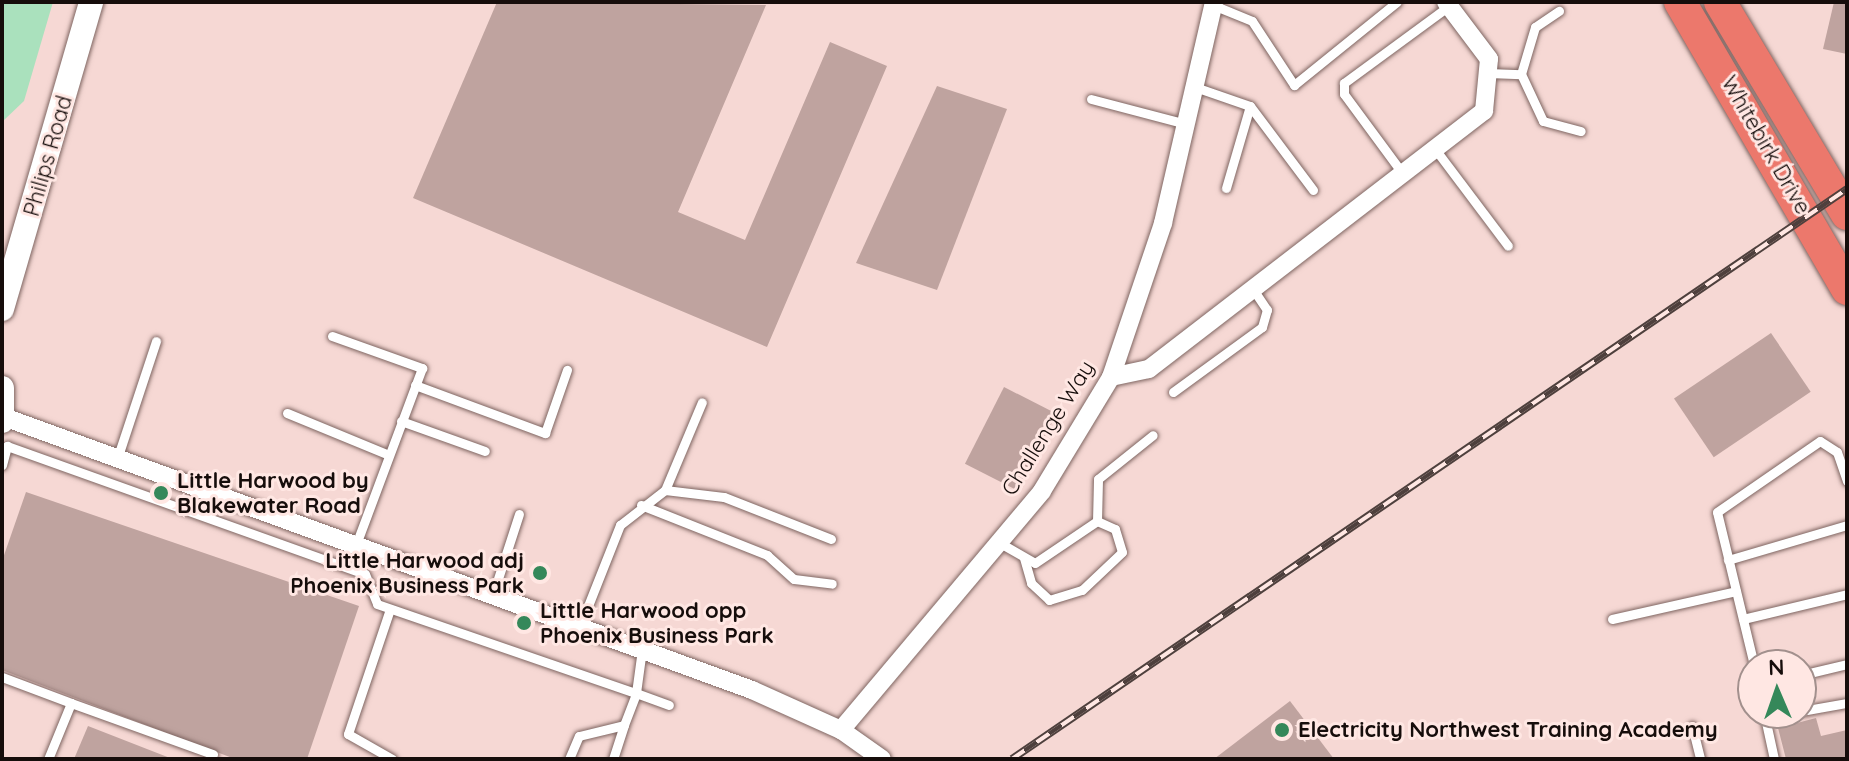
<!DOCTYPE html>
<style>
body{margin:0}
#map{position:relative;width:1849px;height:761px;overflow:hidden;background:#f6d8d4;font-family:Quicksand,sans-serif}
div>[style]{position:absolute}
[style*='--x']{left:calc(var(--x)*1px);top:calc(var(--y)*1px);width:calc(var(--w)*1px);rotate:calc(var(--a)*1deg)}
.green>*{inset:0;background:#aae1bd}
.building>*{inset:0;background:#bfa39f;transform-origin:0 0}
.roads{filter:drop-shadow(0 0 2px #7e6561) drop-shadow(0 0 2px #7e6561)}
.lane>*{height:9px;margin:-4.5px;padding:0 4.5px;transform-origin:4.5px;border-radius:4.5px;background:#fff}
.street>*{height:18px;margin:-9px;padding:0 9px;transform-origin:9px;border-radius:9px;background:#fff}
.secondary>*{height:24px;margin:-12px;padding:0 12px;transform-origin:12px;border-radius:12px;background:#fff}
.highway>*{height:32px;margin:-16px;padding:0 16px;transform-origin:16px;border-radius:16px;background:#ec786c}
.rail>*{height:8px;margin-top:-4px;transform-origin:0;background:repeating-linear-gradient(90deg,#ffe7e3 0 15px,#4e403d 0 30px);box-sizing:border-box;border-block:2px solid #4e403d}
.dots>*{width:22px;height:22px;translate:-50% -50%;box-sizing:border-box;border:4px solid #ffe7e3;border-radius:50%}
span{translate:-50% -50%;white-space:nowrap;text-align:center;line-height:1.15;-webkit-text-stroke:6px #ffe7e3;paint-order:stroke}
.street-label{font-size:22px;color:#160d0b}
.poi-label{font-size:22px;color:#160d0b;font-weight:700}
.left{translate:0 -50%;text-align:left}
.right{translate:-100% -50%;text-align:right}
.frame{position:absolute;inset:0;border:4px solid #160d0b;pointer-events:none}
.north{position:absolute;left:1737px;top:649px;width:80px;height:80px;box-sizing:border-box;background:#ffe7e3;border:2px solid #a2908d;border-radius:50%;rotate:358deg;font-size:22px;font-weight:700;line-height:32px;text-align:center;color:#160d0b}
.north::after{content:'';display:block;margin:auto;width:28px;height:36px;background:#35885a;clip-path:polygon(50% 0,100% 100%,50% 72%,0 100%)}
</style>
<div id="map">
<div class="green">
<i style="clip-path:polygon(2px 2px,53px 2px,24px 101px,2px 122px)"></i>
</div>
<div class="building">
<i style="clip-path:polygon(497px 2px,766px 5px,678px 212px,745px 240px,830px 42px,887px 66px,767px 347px,413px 198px)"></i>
<i style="clip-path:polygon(1834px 2px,1847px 2px,1847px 54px,1823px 49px)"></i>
<i style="clip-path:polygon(937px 86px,1007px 109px,937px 290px,856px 263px)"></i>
<i style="left:1771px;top:333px;width:71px;height:117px;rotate:56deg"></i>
<i style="left:1004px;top:387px;width:59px;height:86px;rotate:27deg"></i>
<i style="clip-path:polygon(26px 492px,359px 606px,307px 759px,235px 759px,2px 670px,2px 561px)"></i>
<i style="clip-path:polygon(1290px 701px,1334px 759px,1214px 759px)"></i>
<i style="clip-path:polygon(1816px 718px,1821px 736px,1847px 730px,1847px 759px,1786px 759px,1778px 728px)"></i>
<i style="clip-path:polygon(88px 726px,170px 758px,170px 759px,74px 759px)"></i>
</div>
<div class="roads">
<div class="lane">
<i style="--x:1213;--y:5;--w:42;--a:22.3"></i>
<i style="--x:1252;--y:21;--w:77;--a:56.7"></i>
<i style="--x:1294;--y:85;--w:132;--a:-38.9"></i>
<i style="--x:1488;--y:73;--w:33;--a:2"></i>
<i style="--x:1521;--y:74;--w:52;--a:64.9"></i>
<i style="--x:1543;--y:121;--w:39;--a:15"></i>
<i style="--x:1521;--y:74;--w:49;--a:-73.4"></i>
<i style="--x:1535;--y:27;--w:29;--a:-34"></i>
<i style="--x:1195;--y:87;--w:58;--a:19.1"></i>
<i style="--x:1250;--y:106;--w:105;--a:53.1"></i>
<i style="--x:1091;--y:99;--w:98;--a:14.7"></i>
<i style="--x:1435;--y:149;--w:121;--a:53"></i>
<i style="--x:1403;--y:174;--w:99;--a:-126.4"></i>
<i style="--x:1344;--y:94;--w:11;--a:-90"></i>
<i style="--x:1344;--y:83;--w:130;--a:-36.3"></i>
<i style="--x:1226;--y:188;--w:85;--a:-73.7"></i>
<i style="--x:332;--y:336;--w:96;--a:19.6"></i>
<i style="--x:422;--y:368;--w:191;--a:110.5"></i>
<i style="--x:415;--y:385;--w:139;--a:20.3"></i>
<i style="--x:545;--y:433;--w:67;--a:-70.8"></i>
<i style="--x:1173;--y:392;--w:110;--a:-36.1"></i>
<i style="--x:1262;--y:327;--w:18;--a:-74"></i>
<i style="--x:1267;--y:310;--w:25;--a:-124"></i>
<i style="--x:287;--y:413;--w:110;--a:22.4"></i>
<i style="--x:401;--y:421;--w:89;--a:19.7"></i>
<i style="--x:118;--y:456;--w:121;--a:-71.7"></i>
<i style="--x:2;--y:465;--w:20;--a:-75"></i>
<i style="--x:7;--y:446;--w:380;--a:19.7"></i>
<i style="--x:365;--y:574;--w:32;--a:68"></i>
<i style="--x:377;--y:604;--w:274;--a:19"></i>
<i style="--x:636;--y:693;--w:44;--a:-82.2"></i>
<i style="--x:665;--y:490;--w:59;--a:6.8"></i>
<i style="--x:724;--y:497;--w:115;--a:21.4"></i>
<i style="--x:641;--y:505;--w:136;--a:21.6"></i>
<i style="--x:767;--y:555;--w:36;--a:42"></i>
<i style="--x:794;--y:579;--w:38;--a:7"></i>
<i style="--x:1097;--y:521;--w:42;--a:-88.6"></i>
<i style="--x:1098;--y:479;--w:70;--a:-38.7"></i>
<i style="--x:1000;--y:543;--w:40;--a:29.7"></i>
<i style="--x:1035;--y:563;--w:75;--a:-34.1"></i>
<i style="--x:1024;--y:558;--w:26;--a:74"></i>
<i style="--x:1031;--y:583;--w:25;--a:43"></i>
<i style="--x:1049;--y:600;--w:34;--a:-17"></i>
<i style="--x:1082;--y:590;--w:55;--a:-43.5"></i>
<i style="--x:1122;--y:552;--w:24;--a:-107"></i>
<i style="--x:1115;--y:529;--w:20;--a:-156"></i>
<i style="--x:1728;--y:560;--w:124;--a:-16.4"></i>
<i style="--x:493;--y:594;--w:84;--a:-72"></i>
<i style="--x:390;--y:609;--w:132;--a:108.6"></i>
<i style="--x:348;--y:734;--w:51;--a:29.6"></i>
<i style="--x:1612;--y:619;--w:127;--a:-12.7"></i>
<i style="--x:1743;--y:619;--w:107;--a:-13.5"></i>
<i style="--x:580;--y:626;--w:109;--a:-68.4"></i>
<i style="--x:620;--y:525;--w:57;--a:-37.9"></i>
<i style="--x:665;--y:490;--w:95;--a:-67.2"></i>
<i style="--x:1754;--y:665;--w:157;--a:-103.6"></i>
<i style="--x:1717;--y:512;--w:125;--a:-34.6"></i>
<i style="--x:1820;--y:441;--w:20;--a:33"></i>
<i style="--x:1837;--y:452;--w:31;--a:71"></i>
<i style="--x:1801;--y:675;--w:47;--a:-13.4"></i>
<i style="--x:2;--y:677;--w:74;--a:20.6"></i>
<i style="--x:71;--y:703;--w:61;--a:112.3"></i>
<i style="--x:71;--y:703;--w:151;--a:19.8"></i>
<i style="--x:1764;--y:713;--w:47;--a:77.7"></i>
<i style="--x:1790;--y:713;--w:58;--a:-10"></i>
<i style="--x:1692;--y:726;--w:34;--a:76"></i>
<i style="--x:569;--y:759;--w:25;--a:-67"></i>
<i style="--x:579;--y:736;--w:46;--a:-13.7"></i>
<i style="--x:624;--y:725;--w:34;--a:-69"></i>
<i style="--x:636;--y:693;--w:35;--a:20"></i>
<i style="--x:613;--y:759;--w:36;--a:-72"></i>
</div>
<div class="street">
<i style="--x:1111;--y:377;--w:39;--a:-12"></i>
<i style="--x:1149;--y:369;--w:423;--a:-37.6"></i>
<i style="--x:1484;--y:111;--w:52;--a:-84.5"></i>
<i style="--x:1489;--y:59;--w:71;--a:-127"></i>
<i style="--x:4;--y:417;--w:796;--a:20.05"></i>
<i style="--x:752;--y:690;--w:98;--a:24.2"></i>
<i style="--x:841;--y:730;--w:50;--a:35.3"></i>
<i style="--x:841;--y:730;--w:312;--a:-49.9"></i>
<i style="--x:1042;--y:491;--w:133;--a:-58.8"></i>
<i style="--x:1111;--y:377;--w:163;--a:-71.3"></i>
<i style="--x:1163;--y:223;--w:227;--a:-77"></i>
</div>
<div class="secondary">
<i style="--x:2;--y:309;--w:320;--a:-73.8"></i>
<i style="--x:2;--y:388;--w:33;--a:90"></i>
</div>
<div class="highway">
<i style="--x:1680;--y:2;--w:332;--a:59.8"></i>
<i style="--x:1720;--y:2;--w:247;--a:59.1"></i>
</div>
</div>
<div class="rail">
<i style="--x:1012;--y:759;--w:1011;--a:-34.32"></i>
</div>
<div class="dots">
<i style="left:161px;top:493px;background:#35885a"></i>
<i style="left:540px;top:573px;background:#35885a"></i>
<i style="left:524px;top:623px;background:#35885a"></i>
<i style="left:1282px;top:730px;background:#35885a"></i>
</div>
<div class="street-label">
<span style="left:1766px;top:145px;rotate:60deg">Whitebirk Drive</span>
<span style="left:48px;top:156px;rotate:-74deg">Philips Road</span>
<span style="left:1048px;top:428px;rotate:-58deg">Challenge Way</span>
</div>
<div class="poi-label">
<span class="left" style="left:177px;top:493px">Little Harwood by<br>Blakewater Road</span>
<span class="right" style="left:524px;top:573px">Little Harwood adj<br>Phoenix Business Park</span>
<span class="left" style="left:540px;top:623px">Little Harwood opp<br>Phoenix Business Park</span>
<span class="left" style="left:1298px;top:730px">Electricity Northwest Training Academy</span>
</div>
<div class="frame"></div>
<div class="north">N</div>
</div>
